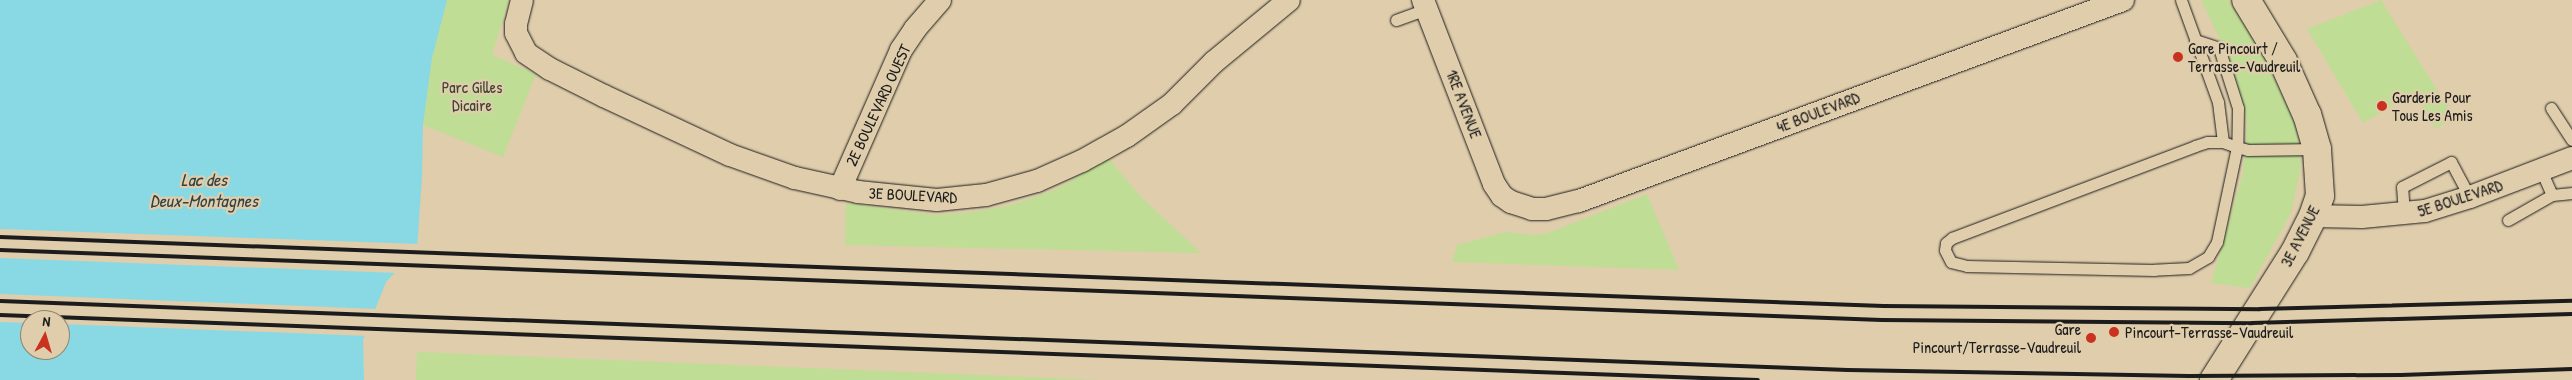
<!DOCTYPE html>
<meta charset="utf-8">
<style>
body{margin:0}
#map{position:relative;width:2572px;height:380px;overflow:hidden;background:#dfcdab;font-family:"Patrick Hand",sans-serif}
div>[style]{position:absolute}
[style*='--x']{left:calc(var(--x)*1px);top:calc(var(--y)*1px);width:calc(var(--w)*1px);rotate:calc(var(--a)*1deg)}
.green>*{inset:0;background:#c0dd95}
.water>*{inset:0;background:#88d9e3}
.pier>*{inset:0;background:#dfcdab}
.roads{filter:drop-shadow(0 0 1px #1c1c1c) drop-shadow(0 0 1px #1c1c1c)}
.service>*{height:11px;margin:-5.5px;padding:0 5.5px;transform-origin:5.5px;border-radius:5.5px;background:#dfcdab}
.minor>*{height:22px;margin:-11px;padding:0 11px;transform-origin:11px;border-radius:11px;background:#dfcdab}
.tertiary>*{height:28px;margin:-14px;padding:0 14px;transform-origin:14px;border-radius:14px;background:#dfcdab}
.rail>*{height:4px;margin:-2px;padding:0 2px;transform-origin:2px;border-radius:2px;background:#1c1c1c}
.dots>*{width:14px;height:14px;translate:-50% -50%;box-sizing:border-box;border:2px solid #dfcdab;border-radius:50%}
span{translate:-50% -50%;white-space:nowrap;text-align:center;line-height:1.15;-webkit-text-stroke:4.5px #dfcdab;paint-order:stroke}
.poi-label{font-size:16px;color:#1c1c1c}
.left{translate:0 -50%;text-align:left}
.right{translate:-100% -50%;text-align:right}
.park-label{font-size:16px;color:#3d4334}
.street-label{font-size:16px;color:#1c1c1c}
.water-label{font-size:18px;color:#324244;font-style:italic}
.north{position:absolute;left:20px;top:310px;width:50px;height:50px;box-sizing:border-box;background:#dfcdab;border:1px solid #918672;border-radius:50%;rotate:6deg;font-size:14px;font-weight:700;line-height:20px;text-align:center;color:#1c1c1c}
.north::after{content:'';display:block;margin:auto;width:18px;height:22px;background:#c8321e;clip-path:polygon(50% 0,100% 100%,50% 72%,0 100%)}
</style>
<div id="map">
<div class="green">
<i style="clip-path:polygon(447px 0,509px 0,492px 55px,536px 74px,503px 157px,423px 125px,432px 58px)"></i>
<i style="clip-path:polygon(2201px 0,2228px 0,2261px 53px,2291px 113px,2297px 132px,2301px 166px,2291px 213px,2250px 288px,2211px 283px,2243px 173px,2247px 125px,2241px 94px,2221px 42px)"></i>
<i style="clip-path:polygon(2381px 0,2454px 117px,2436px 129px,2414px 93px,2363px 123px,2307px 29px)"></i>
<i style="clip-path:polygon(1109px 159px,1141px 197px,1201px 253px,845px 245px,846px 203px,937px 215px,972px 212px,1011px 205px,1054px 190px)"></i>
<i style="clip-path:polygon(1647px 194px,1679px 270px,1452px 262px,1457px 245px,1506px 232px,1535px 235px,1548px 233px)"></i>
<i style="clip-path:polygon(417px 352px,1102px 380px,416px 380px)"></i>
</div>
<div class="water">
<i style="clip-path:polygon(evenodd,0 0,447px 0,432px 58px,423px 125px,422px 176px,417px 249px,386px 282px,363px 340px,364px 380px,0 380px,0 0,30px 320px,60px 320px,60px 350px,30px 350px,30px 320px)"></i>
</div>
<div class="pier">
<i style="clip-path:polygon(0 229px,420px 244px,419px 250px,398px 273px,0 258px)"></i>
<i style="clip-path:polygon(0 294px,378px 309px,368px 336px,60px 324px,60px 320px,30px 320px,30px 323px,0 322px)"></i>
</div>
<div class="roads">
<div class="service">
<i style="--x:2181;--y:0;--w:109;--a:70.1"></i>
<i style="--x:2218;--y:102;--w:40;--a:82.9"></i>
<i style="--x:1396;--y:20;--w:33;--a:-20"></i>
<i style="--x:2195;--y:40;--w:25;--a:18"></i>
<i style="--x:2219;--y:48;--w:63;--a:72.4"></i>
<i style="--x:2238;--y:108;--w:39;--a:91"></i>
<i style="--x:2237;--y:147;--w:97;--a:101.9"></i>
<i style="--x:2217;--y:242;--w:17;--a:121"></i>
<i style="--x:2208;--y:257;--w:22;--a:150"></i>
<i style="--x:2189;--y:268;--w:35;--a:177"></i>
<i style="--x:2154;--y:270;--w:187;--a:-178.8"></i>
<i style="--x:1967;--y:266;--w:16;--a:-166"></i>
<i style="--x:1951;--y:262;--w:13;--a:-117"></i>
<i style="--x:1945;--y:250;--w:7;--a:-82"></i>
<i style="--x:1946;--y:243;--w:8;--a:-40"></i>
<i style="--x:1952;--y:238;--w:260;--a:-20.7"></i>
<i style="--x:2195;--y:146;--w:13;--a:-18"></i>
<i style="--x:2207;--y:142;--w:16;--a:0"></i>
<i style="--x:2223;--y:142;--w:15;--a:20"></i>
<i style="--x:2237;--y:147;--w:11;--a:15"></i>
<i style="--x:2248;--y:150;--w:69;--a:-0.8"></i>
<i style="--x:2551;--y:108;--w:38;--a:57"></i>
<i style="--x:2552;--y:195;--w:20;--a:-6"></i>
<i style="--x:2404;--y:214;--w:27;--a:-94"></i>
<i style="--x:2402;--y:187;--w:55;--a:-27"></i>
<i style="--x:2451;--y:162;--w:40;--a:62"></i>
<i style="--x:2508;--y:220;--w:51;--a:-29.6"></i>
<i style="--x:2552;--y:195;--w:27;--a:-114"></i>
</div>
<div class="minor">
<i style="--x:522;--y:0;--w:25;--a:104"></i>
<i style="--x:516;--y:24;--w:9;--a:90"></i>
<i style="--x:516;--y:33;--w:22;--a:63"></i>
<i style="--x:526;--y:53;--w:29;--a:34"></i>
<i style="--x:550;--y:69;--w:60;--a:26.6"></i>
<i style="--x:604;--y:96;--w:139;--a:25.1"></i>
<i style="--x:730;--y:155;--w:69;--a:19.5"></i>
<i style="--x:795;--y:178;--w:65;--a:12.5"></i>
<i style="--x:858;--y:192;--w:79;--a:5.8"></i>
<i style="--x:937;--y:200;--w:49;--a:-5.8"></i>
<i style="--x:986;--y:195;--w:53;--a:-15.4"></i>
<i style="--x:1037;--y:181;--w:49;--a:-24"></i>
<i style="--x:1082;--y:161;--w:51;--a:-29.1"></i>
<i style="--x:1127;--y:136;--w:55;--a:-35.4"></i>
<i style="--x:1172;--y:104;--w:59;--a:-45"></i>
<i style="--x:1214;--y:62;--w:97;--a:-39.6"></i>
<i style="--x:1423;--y:0;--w:197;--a:68.9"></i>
<i style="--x:1494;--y:184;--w:14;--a:56"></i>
<i style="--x:1502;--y:196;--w:11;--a:34"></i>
<i style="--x:1511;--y:202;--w:22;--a:18"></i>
<i style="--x:1532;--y:209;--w:14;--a:0"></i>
<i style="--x:1546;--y:209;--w:34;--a:-14"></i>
<i style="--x:1579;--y:201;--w:580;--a:-20.28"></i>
<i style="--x:840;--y:189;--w:152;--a:-66.3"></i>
<i style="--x:901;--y:50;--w:25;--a:-56"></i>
<i style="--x:915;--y:29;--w:38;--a:-49"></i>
<i style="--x:2313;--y:216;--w:49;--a:1.2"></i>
<i style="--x:2362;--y:217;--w:63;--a:-5.4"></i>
<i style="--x:2425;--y:211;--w:47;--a:-17.3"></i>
<i style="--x:2470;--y:197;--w:109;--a:-20.9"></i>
</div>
<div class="tertiary">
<i style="--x:2214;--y:380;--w:151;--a:-57.7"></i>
<i style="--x:2295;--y:252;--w:40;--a:-63.4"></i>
<i style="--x:2313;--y:216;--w:21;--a:-71"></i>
<i style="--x:2320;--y:196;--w:47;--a:-93.7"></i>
<i style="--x:2317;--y:149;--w:35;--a:-106"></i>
<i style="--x:2307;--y:115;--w:59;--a:-114"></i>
<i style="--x:2283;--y:61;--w:71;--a:-121.2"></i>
</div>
</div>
<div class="rail">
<i style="--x:0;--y:237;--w:1885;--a:2.1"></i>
<i style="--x:1884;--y:306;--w:376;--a:0.5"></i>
<i style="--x:2260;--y:309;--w:312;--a:-1.5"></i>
<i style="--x:0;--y:250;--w:1883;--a:2.13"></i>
<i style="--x:1882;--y:320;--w:370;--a:0.5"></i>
<i style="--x:2252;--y:323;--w:320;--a:-1.6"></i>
<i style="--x:0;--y:301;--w:1849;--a:2.14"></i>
<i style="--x:1848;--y:370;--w:341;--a:1"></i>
<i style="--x:2189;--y:376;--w:212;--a:-0.3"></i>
<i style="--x:2401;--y:375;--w:171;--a:-2"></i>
<i style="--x:0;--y:315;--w:1759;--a:2.12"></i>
</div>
<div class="dots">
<i style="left:2178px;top:57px;background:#c8321e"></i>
<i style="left:2382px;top:106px;background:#c8321e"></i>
<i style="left:2114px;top:332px;background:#c8321e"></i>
<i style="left:2091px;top:338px;background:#c8321e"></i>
</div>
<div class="poi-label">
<span class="left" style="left:2188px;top:57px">Gare Pincourt /<br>Terrasse-Vaudreuil</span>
<span class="left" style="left:2392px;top:106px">Garderie Pour<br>Tous Les Amis</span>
<span class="right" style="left:2081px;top:338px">Gare<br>Pincourt/Terrasse-Vaudreuil</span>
<span class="left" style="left:2125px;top:332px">Pincourt–Terrasse-Vaudreuil</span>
</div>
<div class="park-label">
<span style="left:472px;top:96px">Parc Gilles<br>Dicaire</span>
</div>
<div class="street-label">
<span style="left:1464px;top:104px;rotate:69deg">1RE AVENUE</span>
<span style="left:878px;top:105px;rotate:-65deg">2E BOULEVARD OUEST</span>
<span style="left:1818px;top:112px;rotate:-21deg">4E BOULEVARD</span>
<span style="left:913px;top:195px;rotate:3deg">3E BOULEVARD</span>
<span style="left:2460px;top:198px;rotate:-18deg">5E BOULEVARD</span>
<span style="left:2300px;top:236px;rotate:-63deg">3E AVENUE</span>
</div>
<div class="water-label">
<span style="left:204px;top:191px">Lac des<br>Deux-Montagnes</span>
</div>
<div class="north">N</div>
</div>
